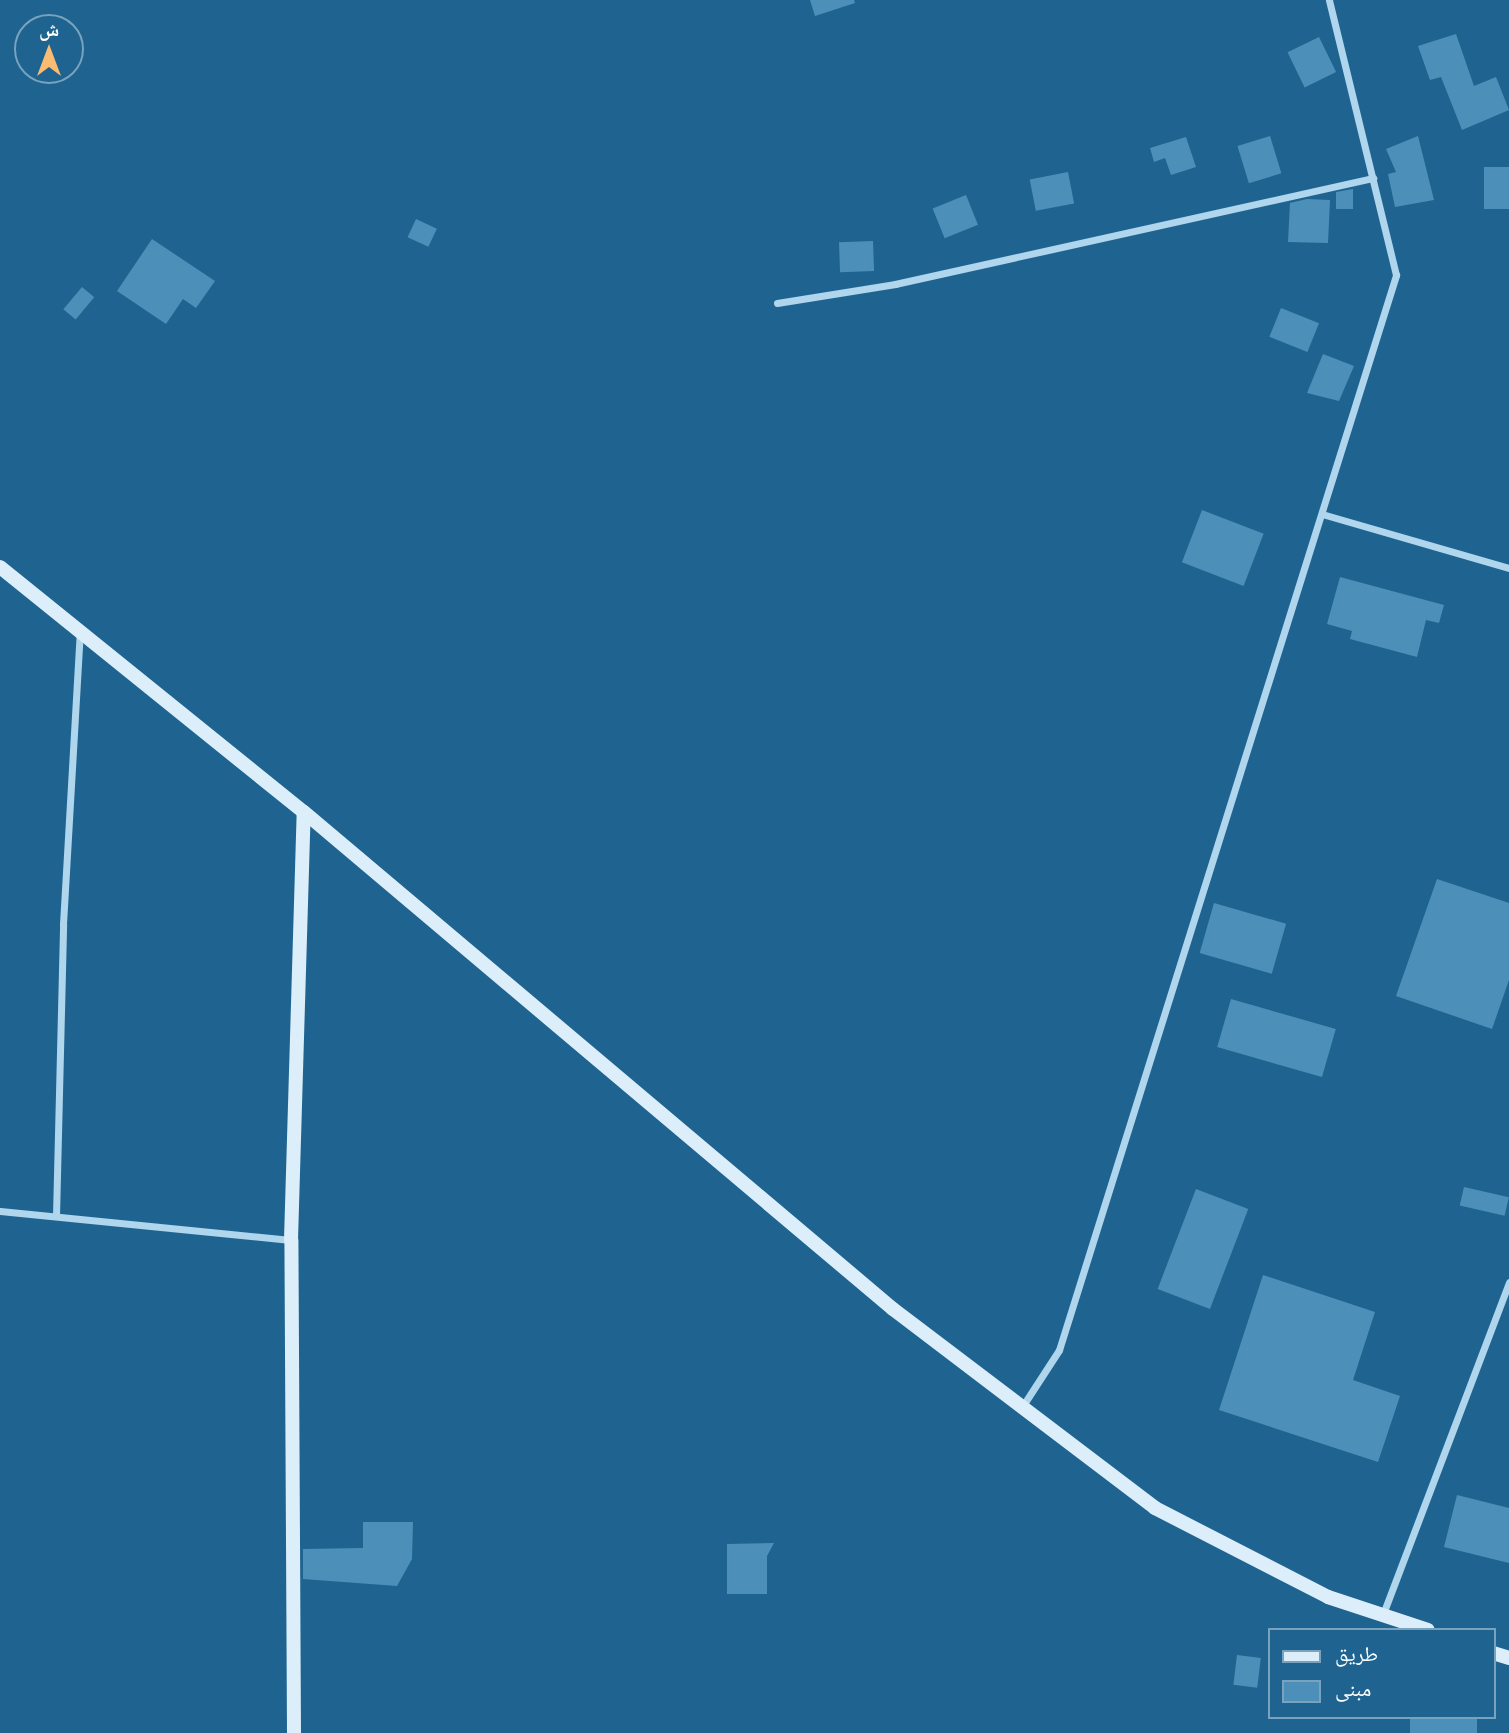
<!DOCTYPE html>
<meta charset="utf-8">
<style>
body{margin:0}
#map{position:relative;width:1509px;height:1733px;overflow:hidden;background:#1f6491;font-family:"Nunito Sans","Noto Naskh Arabic",sans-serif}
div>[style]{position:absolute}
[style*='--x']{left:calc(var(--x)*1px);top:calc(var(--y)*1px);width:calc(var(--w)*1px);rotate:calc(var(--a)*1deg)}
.building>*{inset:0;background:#4c90b9;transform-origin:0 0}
.street>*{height:7px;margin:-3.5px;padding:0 3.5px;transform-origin:3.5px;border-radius:3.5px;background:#b0d6ed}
.secondary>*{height:14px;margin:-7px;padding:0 7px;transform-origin:7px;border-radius:7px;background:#dceefa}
span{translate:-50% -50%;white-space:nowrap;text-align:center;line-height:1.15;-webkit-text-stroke:6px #1f6491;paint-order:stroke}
.legend{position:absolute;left:1268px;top:1628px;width:228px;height:91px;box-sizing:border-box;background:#1f6491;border:2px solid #79a2bd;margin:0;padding:9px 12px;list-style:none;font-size:21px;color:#fff}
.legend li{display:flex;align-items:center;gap:14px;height:35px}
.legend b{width:35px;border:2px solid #79a2bd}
.north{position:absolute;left:14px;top:14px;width:70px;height:70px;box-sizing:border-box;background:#1f6491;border:2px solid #79a2bd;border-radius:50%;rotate:0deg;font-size:19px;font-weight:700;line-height:28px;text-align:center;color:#fff}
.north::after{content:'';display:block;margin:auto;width:24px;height:32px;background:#fbbb70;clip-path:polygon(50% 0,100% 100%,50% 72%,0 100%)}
</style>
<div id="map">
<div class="building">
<i style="clip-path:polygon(810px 0,854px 0,855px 3px,815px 16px)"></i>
<i style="clip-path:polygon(1456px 34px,1474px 86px,1496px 77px,1509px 110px,1462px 130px,1441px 77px,1430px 80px,1418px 46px)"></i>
<i style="left:1319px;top:37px;width:39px;height:35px;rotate:64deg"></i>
<i style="left:1270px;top:136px;width:39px;height:34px;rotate:73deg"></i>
<i style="clip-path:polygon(1418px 136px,1434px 200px,1395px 207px,1388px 174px,1396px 172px,1386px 149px)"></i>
<i style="clip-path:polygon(1186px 137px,1196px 167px,1171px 175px,1165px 158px,1154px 162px,1150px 148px)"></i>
<i style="left:1484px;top:167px;width:25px;height:42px"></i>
<i style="left:1068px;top:172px;width:32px;height:39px;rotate:79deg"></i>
<i style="clip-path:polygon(1353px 189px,1353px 209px,1336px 209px,1336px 192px)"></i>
<i style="left:966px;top:195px;width:32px;height:36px;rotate:68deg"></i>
<i style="clip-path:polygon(1307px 199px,1330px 200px,1328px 243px,1288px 242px,1290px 203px)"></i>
<i style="left:416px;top:219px;width:23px;height:20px;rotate:25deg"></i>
<i style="clip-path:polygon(152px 239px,215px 281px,196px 308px,183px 299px,166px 324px,117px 291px)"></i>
<i style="left:873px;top:241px;width:30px;height:34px;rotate:88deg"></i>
<i style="left:82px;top:287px;width:16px;height:29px;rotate:40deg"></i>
<i style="left:1281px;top:308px;width:41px;height:31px;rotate:22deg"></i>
<i style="clip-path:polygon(1323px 354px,1354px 366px,1339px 401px,1307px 393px)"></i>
<i style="left:1202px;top:510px;width:66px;height:56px;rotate:21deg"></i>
<i style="clip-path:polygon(1340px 577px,1444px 605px,1439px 623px,1426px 620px,1417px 657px,1350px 639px,1352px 631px,1327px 624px)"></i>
<i style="clip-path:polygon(1437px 879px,1509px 903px,1509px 980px,1492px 1029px,1396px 996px)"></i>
<i style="left:1214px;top:903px;width:75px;height:52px;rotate:16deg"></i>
<i style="left:1231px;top:999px;width:109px;height:50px;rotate:16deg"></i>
<i style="left:1464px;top:1187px;width:46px;height:19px;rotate:13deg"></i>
<i style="left:1196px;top:1189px;width:56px;height:107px;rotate:21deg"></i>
<i style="clip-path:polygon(1263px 1275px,1375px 1312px,1353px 1380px,1400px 1396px,1378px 1462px,1219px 1410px)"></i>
<i style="clip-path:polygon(1457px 1495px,1509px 1508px,1509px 1563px,1444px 1547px)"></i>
<i style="clip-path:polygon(363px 1522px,413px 1522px,412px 1559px,397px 1586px,303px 1579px,303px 1549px,363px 1548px)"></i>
<i style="clip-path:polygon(774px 1543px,767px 1556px,767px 1594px,727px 1594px,727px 1544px)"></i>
<i style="left:1237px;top:1655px;width:24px;height:30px;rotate:7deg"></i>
<i style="left:1410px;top:1717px;width:67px;height:16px"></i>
</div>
<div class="street">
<i style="--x:777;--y:303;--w:120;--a:-9.1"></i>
<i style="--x:895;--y:284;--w:490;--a:-12.5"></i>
<i style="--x:1322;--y:514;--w:195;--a:16.1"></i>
<i style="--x:0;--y:1211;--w:292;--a:5.7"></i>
<i style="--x:56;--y:1216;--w:292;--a:-88.6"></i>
<i style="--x:63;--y:924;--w:292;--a:-86.7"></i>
<i style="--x:1022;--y:1407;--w:68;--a:-57"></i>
<i style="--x:1059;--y:1350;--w:1127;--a:-72.59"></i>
<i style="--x:1396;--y:275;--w:283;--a:-103.7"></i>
<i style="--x:1383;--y:1614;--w:355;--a:-69.2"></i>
</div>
<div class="secondary">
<i style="--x:0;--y:567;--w:390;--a:38.9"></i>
<i style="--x:304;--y:812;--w:771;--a:40.16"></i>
<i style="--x:893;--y:1309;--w:329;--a:37.2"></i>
<i style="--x:1155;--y:1508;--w:195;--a:27.2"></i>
<i style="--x:1328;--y:1597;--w:105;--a:18.3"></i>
<i style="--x:1493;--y:1653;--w:17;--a:17"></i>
<i style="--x:294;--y:1733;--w:493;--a:-90.3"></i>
<i style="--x:291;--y:1240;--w:428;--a:-88.3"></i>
</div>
<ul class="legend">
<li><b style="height:9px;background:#dceefa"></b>طريق</li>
<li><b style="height:19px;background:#4c90b9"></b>مبنى</li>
</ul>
<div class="north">ش</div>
</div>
